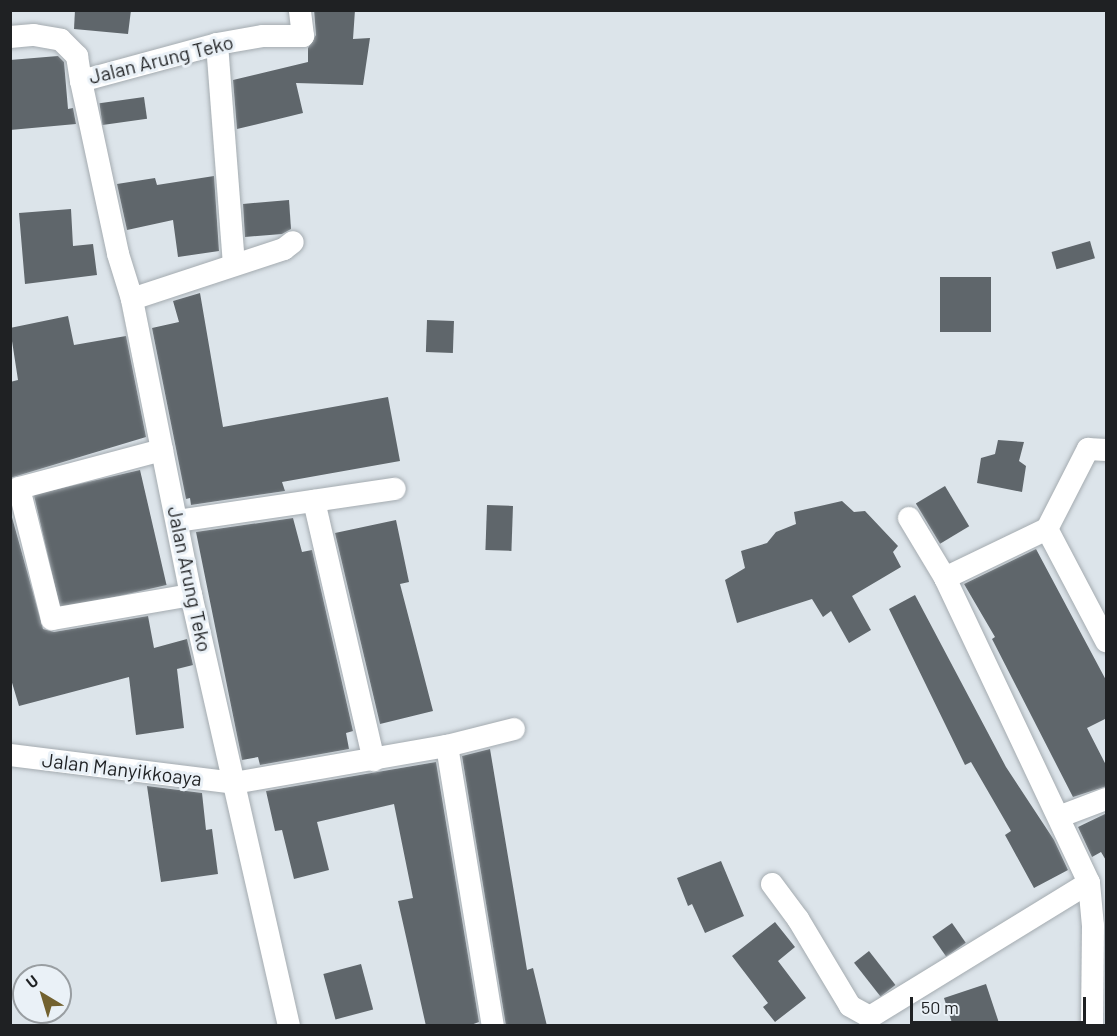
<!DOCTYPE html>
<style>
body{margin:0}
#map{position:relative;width:1117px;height:1036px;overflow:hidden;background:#dce4ea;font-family:Barlow,sans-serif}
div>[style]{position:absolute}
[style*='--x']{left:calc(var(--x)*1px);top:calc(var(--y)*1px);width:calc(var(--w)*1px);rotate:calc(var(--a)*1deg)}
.building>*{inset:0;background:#5f666b;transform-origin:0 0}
.roads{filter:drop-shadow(0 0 2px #a4abb0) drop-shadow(0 0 2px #a4abb0)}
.minor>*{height:22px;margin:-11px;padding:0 11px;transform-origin:11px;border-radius:11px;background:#fff}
span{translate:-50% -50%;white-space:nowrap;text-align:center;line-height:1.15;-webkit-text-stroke:6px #eaf1f7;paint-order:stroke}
.street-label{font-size:20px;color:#1f2123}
.frame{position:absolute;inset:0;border:12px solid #1f2123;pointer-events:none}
.north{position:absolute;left:12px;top:964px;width:60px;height:60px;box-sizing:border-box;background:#eaf1f7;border:2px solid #999ea2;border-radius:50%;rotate:322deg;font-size:16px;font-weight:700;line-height:24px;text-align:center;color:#1f2123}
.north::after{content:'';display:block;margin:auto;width:21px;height:27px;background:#736230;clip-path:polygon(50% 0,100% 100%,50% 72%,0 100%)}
.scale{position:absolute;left:910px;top:997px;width:176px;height:27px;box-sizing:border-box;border:3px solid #1f2123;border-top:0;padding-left:8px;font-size:18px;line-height:21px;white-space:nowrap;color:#1f2123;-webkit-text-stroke:4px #eaf1f7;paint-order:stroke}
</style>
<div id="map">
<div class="building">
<i style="clip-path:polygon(75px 10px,131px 10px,128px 34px,74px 29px)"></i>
<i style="clip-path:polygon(314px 10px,355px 10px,353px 39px,370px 38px,363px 85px,296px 83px,303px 113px,237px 129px,233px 80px,308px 62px,308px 48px,316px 35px)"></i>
<i style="clip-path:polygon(58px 56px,64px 62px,68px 109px,73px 108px,76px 124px,10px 130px,10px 60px)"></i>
<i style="left:144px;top:97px;width:22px;height:45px;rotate:82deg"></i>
<i style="clip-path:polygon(214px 176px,219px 251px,178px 257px,173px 220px,127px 230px,117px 184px,155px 178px,157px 185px)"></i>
<i style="clip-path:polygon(289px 200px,291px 229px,282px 234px,245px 237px,243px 204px)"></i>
<i style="clip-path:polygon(71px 209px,73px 246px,93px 244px,97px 275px,25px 284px,19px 213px)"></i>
<i style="left:1090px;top:241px;width:18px;height:40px;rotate:74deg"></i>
<i style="left:940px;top:277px;width:51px;height:55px"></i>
<i style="clip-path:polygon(200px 293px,223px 427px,388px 397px,400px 461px,282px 482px,285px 491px,191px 505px,190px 498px,186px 499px,152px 328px,179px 322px,173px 301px)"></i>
<i style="clip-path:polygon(68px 316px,74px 345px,126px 336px,146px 437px,10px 478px,10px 382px,18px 380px,10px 328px)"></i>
<i style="left:427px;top:320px;width:27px;height:32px;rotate:2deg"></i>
<i style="clip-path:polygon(998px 440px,1024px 442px,1019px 461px,1026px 466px,1022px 492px,977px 483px,981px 458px,995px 454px)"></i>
<i style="left:140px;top:470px;width:118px;height:109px;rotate:77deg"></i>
<i style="left:945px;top:486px;width:47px;height:34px;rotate:59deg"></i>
<i style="clip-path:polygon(842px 501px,854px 512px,865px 511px,898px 546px,893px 552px,901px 567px,852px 596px,871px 630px,849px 643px,831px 611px,823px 617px,812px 599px,737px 623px,725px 580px,745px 568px,741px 551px,767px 543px,776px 532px,796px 524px,794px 512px)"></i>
<i style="left:487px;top:505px;width:26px;height:45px;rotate:2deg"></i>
<i style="clip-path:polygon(10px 510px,43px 629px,54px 632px,148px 616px,154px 648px,187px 639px,193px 665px,177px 669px,184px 728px,136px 735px,129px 677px,19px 706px,10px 676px)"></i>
<i style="clip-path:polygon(293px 518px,302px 552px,312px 550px,353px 731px,346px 733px,349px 749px,260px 765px,258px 757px,242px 760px,196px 532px)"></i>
<i style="clip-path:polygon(396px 520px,409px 582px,400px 584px,433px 711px,380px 724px,335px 533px)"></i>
<i style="clip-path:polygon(1036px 549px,1107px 682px,1107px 718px,1087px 728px,1107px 767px,1107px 786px,1073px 797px,992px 639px,995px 637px,964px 584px)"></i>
<i style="clip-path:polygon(915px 595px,1006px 767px,1054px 840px,1068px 870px,1034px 888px,1005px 835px,1011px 831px,971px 762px,965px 765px,889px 609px)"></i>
<i style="clip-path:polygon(490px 749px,527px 970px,533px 968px,547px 1026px,506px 1026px,462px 756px)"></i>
<i style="clip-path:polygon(436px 762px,479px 1022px,468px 1026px,426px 1026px,398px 901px,413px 898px,394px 804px,317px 822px,329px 870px,294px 879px,282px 830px,275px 831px,266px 791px)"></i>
<i style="clip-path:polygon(147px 786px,202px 793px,206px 830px,212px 829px,218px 874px,161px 882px)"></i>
<i style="clip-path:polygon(1107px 813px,1107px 862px,1101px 852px,1092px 857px,1078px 827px)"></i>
<i style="clip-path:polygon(721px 861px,744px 916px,705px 933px,692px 904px,688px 906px,677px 878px)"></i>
<i style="clip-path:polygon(775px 922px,795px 947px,778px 961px,806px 998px,775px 1022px,763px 1007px,768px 1003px,732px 956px)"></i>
<i style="left:952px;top:923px;width:24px;height:24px;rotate:55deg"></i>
<i style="left:869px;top:951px;width:43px;height:19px;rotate:52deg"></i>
<i style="left:361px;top:964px;width:47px;height:39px;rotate:75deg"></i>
<i style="clip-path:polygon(986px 984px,1000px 1026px,953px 1026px,944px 998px)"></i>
</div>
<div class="roads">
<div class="minor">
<i style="--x:10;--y:37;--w:24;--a:-5"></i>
<i style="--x:34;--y:35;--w:27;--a:10"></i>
<i style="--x:61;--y:40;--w:23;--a:45"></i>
<i style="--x:77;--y:56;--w:25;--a:81"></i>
<i style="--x:81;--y:81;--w:141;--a:-15.2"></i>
<i style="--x:217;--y:44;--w:47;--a:-9.9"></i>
<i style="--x:263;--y:36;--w:40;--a:0"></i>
<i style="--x:303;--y:36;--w:26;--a:-97"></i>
<i style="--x:217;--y:44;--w:221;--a:85.6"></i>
<i style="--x:81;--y:81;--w:177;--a:77.9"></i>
<i style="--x:118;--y:254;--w:47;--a:72.7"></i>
<i style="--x:162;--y:450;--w:148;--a:165.1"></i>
<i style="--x:19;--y:488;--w:135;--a:75.9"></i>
<i style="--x:52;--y:619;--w:141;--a:-9.8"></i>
<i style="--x:314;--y:501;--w:266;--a:77"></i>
<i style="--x:909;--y:518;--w:70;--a:59"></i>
<i style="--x:945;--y:578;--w:337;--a:64.7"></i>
<i style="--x:1089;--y:883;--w:43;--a:84.7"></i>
<i style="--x:1093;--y:926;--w:100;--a:90.6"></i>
<i style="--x:177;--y:521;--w:220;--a:-8.4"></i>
<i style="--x:1047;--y:529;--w:127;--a:62.2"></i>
<i style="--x:945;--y:578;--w:113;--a:-25.7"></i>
<i style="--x:1047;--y:529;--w:90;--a:-62.9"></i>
<i style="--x:1088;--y:449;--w:18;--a:3"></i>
<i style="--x:447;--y:746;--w:69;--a:-14.2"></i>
<i style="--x:10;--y:755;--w:226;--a:7.1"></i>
<i style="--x:234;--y:783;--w:216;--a:-9.9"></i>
<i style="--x:447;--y:746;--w:284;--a:80.7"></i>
<i style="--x:1061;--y:816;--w:48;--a:-20.7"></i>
<i style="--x:772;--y:884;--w:44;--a:53.4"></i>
<i style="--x:798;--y:919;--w:101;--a:59.1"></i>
<i style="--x:850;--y:1006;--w:23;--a:29"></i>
<i style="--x:870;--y:1017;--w:257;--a:-31.5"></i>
<i style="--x:289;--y:1026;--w:442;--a:-102.8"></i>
<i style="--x:191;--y:595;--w:302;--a:-101.3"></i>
<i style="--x:132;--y:299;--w:160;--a:-18.2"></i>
<i style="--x:284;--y:249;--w:11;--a:-38"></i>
</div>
</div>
<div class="street-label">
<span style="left:161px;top:59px;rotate:-14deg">Jalan Arung Teko</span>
<span style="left:190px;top:579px;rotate:78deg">Jalan Arung Teko</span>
<span style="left:122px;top:769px;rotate:7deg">Jalan Manyikkoaya</span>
</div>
<div class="frame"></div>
<div class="north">U</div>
<div class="scale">50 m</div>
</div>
